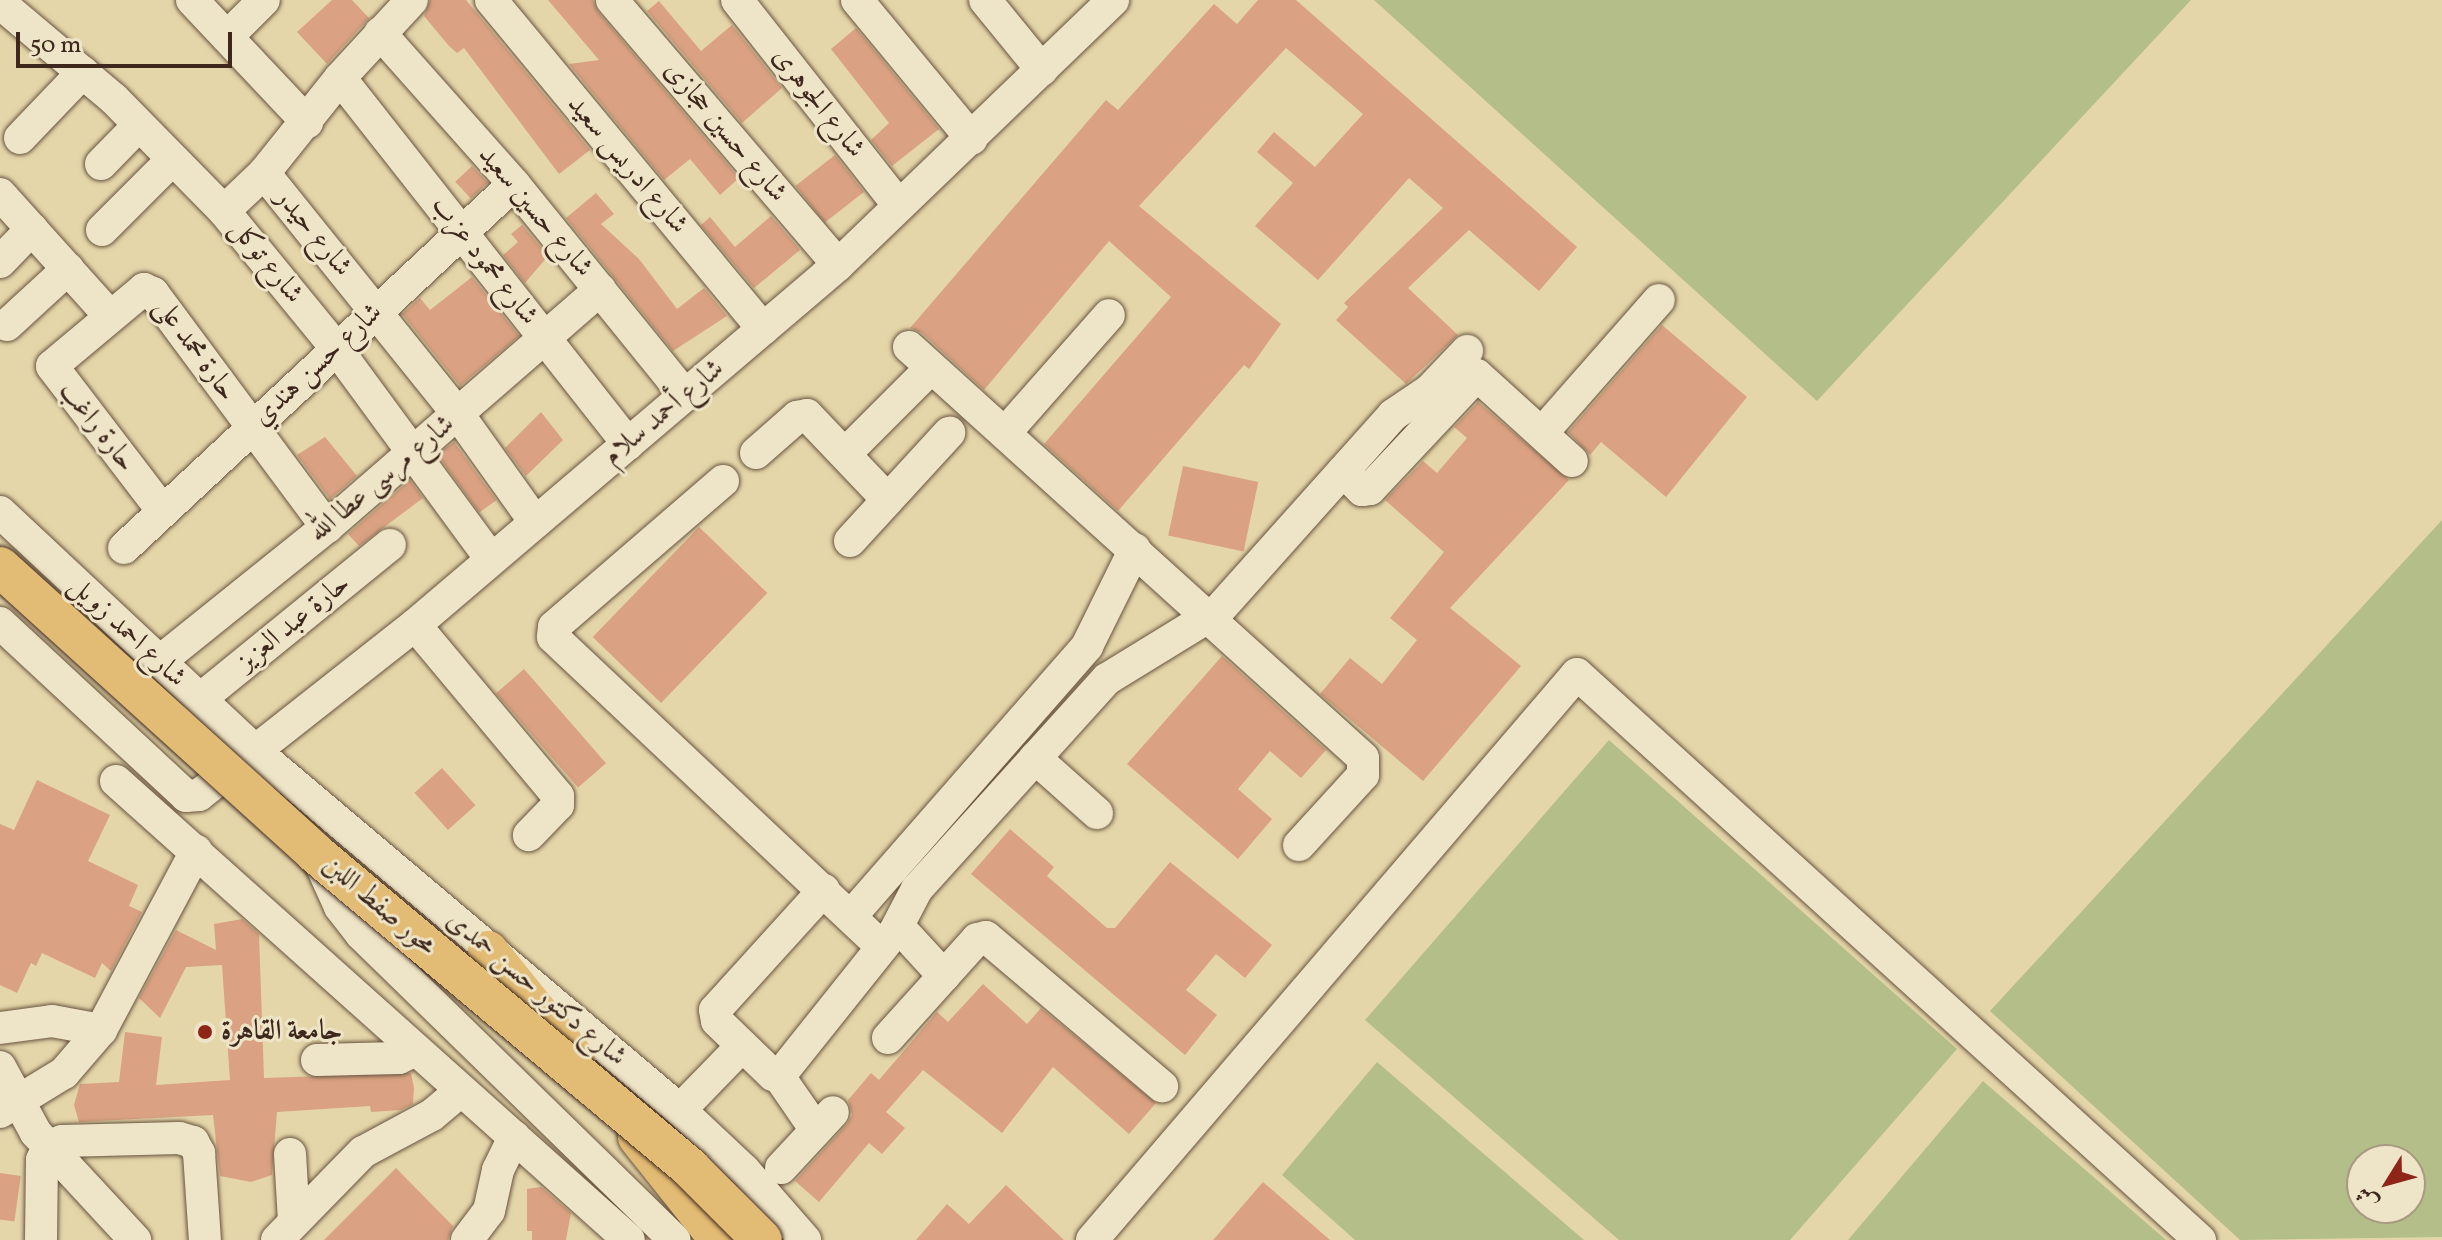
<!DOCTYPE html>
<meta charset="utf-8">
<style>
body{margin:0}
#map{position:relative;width:2442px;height:1240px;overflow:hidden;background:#e5d6a9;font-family:Vollkorn,Amiri,serif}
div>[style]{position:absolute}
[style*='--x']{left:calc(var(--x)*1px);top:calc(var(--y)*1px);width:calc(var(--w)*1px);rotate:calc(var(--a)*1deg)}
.green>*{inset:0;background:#b3be89}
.building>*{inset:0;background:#daa282;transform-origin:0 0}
.roads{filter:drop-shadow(0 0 2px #685440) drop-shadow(0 0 2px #685440)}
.minor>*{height:32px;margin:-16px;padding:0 16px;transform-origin:16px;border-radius:16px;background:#eee4c7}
.major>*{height:40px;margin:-20px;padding:0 20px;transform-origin:20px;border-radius:20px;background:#e2bb74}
.bridges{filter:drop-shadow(0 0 2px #3e281d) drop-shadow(0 0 2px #3e281d)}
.major-bridge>*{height:40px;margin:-20px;padding:0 20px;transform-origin:20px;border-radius:20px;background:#e2bb74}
.dots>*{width:22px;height:22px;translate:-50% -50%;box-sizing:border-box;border:4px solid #eee4c7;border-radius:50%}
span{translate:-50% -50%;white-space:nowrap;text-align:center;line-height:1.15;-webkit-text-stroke:6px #eee4c7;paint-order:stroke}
.street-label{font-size:28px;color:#3e281d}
.poi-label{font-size:28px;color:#3e281d;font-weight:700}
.left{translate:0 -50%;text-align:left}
.north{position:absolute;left:2346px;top:1144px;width:80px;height:80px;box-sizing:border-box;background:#eee4c7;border:2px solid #a89983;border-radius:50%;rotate:233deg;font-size:22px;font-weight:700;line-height:32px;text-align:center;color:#3e281d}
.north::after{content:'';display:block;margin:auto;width:28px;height:36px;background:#8f2418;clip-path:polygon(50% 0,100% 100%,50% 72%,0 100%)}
.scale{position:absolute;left:16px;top:32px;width:216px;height:36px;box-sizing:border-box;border:4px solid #3e281d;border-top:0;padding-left:10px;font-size:24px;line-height:28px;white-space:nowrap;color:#3e281d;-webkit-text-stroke:6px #eee4c7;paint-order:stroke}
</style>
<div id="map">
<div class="green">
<i style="clip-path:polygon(1374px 0,2191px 0,1817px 401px)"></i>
<i style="clip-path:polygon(evenodd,2442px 520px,2442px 1237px,2240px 1240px,1990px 1011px,2442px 520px,2362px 1160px,2410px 1160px,2410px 1208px,2362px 1208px,2362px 1160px)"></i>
<i style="clip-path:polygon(1609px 740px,1957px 1049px,1790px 1240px,1619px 1240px,1365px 1020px)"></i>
<i style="clip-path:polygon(1377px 1062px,1584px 1240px,1355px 1240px,1282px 1175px)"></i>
<i style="clip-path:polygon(1983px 1081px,2166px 1240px,1848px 1240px)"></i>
</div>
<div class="building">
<i style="clip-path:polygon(332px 0,352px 0,369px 18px,327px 64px,297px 32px)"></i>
<i style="clip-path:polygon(430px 0,466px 0,590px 150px,559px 174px,464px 48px,457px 53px,449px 46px,424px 16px)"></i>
<i style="clip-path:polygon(548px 0,593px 0,598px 12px,739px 178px,720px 195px,690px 159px,664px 180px,569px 64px,599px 60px)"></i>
<i style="clip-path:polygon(1258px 0,1296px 0,1577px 247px,1539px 291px,1469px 230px,1408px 288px,1458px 335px,1406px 384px,1336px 320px,1348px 307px,1344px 303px,1443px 208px,1409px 178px,1318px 280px,1255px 226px,1293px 183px,1257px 152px,1274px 132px,1315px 167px,1363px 114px,1286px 48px,1139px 206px,1281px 324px,1249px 369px,1244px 365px,1118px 511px,1044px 444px,1171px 297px,1109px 241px,984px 390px,922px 333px,910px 328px,1106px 100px,1118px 110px,1214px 4px,1237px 24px)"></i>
<i style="clip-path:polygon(659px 1px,701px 51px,732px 25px,782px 88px,742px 123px,647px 11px)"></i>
<i style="clip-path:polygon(856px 28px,939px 129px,892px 166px,871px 140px,889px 123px,831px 49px)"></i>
<i style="left:835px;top:155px;width:47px;height:50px;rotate:52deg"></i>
<i style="left:472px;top:166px;width:23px;height:23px;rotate:47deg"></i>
<i style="clip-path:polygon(596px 193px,614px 214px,601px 224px,639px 259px,677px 309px,704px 288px,727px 316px,673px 351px,566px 218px)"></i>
<i style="clip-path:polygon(771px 216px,800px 250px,754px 288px,701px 225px,710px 217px,735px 247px)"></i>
<i style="clip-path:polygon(522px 225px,548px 256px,525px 283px,503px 255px,518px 242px,511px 234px)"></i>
<i style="clip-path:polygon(472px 277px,519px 336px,460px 386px,402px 314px,420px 298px,430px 310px)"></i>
<i style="clip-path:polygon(1662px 325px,1747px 397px,1666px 497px,1601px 442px,1590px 455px,1568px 432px)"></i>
<i style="clip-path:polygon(1478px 402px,1569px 480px,1450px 608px,1521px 666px,1423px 781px,1320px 694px,1350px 658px,1382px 684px,1417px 640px,1390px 618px,1444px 552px,1385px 500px,1423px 461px,1437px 473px,1467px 438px,1454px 427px)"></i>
<i style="clip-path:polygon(541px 412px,563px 440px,526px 476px,505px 448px)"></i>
<i style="clip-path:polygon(325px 437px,357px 476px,330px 499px,297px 455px)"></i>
<i style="left:454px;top:442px;width:72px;height:21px;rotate:54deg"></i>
<i style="left:1183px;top:466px;width:77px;height:71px;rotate:12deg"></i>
<i style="clip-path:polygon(410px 480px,423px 498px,359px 546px,348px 534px)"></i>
<i style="left:699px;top:527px;width:95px;height:153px;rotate:44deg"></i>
<i style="clip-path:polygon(1222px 656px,1326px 750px,1301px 778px,1270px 751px,1238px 789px,1272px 819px,1238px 859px,1127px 764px)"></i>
<i style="left:524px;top:669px;width:125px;height:37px;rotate:49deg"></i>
<i style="left:442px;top:768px;width:50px;height:37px;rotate:48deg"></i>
<i style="clip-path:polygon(37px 780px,110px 815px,88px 861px,138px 885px,129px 906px,142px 912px,111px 971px,102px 963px,95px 978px,42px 953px,36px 966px,31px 963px,17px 993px,0 985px,0 824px,14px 830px)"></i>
<i style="clip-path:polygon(1010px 829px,1054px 867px,1047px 876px,1107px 928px,1115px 928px,1170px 862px,1272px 945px,1245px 978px,1216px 954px,1186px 990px,1217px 1015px,1185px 1055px,971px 874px)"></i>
<i style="clip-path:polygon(242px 919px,259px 934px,264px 1078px,411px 1073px,414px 1088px,413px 1104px,401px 1110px,371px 1112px,370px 1106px,277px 1112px,272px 1175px,251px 1182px,220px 1176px,213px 1115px,79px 1122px,74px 1105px,80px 1084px,119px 1082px,125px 1032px,162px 1037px,156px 1085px,230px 1080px,222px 965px,186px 967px,160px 1018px,139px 998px,176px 930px,216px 950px,214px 924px)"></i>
<i style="clip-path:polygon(983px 984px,1027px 1024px,1041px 1008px,1156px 1103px,1129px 1134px,1053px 1067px,1002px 1133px,923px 1070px,886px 1112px,905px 1128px,882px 1154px,869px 1143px,819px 1202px,795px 1181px,847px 1124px,852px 1115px,848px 1100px,871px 1073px,879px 1080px,937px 1012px,948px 1022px)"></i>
<i style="clip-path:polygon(396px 1168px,453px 1226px,448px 1240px,324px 1240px)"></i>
<i style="left:0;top:1173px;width:21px;height:46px;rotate:8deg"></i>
<i style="clip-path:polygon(1263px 1182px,1330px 1240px,1213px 1240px)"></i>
<i style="clip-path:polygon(1006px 1185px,1064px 1240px,916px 1240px,947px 1204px,969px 1224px)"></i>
<i style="clip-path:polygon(541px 1187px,571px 1213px,566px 1240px,532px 1240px,532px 1231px,527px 1231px,527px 1189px)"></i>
</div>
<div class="roads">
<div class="minor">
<i style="--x:192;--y:0;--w:168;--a:46.7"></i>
<i style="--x:491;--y:0;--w:427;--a:50.4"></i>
<i style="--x:612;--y:0;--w:348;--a:49.5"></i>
<i style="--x:737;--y:0;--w:262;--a:51.8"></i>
<i style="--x:857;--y:0;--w:180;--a:50.4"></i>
<i style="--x:985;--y:0;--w:90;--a:50.8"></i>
<i style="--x:0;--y:3;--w:149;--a:40.1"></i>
<i style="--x:114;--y:99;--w:157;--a:45.5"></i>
<i style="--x:224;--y:211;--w:177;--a:50.7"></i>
<i style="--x:336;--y:348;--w:262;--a:53.7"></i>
<i style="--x:380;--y:33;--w:202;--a:48.4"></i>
<i style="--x:514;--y:184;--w:272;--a:51"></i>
<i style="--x:227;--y:37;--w:52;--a:-45"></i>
<i style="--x:340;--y:78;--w:466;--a:51.8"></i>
<i style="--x:20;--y:138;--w:91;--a:-46.3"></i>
<i style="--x:101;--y:164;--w:54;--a:-45.7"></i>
<i style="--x:264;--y:173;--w:309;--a:51.2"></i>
<i style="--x:458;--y:414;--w:133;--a:54.5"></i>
<i style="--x:0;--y:194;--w:161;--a:48"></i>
<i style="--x:224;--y:211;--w:55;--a:-43.5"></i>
<i style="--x:264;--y:173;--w:122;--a:-51.3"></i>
<i style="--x:340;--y:78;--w:106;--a:-47.3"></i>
<i style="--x:102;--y:230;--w:100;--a:-45"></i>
<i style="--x:0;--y:262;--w:46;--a:-45.9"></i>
<i style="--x:7;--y:325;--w:83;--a:-42.6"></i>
<i style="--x:909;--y:347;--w:612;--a:42.15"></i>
<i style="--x:1363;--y:758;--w:17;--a:90"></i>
<i style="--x:1363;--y:775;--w:95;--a:132.4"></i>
<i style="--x:1005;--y:433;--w:157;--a:-48.6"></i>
<i style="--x:1542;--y:433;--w:177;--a:-48.7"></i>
<i style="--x:756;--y:453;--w:55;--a:-41.3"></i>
<i style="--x:797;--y:417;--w:10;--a:-11"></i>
<i style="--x:807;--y:415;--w:117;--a:46.4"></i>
<i style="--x:845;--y:454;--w:122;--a:-45"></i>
<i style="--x:1343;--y:471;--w:27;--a:45"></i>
<i style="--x:1362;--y:490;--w:8;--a:-7"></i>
<i style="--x:1370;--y:489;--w:156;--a:-46.8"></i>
<i style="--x:1477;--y:375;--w:128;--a:42.2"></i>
<i style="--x:723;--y:481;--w:223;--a:139.2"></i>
<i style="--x:554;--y:627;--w:10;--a:96"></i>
<i style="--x:553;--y:637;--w:452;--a:43.3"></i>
<i style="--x:162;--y:510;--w:181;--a:-127.4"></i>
<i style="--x:52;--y:366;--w:120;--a:-39.9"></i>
<i style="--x:144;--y:289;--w:10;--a:24"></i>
<i style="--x:153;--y:293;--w:292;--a:53.4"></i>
<i style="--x:0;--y:512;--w:349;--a:43.1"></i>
<i style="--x:255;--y:751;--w:556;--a:40.19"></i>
<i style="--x:680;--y:1110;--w:88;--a:43.2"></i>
<i style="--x:744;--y:1170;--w:93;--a:48.9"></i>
<i style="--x:850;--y:541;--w:147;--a:-47.5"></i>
<i style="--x:124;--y:548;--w:533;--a:-43.03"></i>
<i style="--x:0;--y:623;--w:254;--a:42.9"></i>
<i style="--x:186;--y:796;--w:13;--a:-4"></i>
<i style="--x:199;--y:795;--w:275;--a:-38.2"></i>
<i style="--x:415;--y:625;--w:555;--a:-40.4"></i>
<i style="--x:838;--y:265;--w:382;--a:-43.9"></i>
<i style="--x:415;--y:625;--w:223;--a:50.1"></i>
<i style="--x:558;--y:796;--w:9;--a:90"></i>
<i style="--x:558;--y:805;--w:42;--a:134"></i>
<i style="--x:159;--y:662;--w:216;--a:-38.8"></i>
<i style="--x:327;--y:527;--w:362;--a:-41"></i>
<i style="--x:199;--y:700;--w:246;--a:-39.1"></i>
<i style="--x:1035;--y:758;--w:83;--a:41.6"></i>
<i style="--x:116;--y:781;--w:688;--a:41.82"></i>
<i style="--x:317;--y:856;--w:56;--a:65.7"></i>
<i style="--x:340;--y:907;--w:34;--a:52"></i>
<i style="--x:361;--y:934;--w:438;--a:44.3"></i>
<i style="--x:824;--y:890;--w:162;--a:132.2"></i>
<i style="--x:715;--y:1010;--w:11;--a:80"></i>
<i style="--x:717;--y:1021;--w:78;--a:44"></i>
<i style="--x:773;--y:1075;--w:8;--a:-7"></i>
<i style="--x:781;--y:1074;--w:183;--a:-51.4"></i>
<i style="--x:895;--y:931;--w:47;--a:-62.4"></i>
<i style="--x:917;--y:889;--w:283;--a:-47.9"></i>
<i style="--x:1107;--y:679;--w:130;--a:-31.5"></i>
<i style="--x:1218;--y:611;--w:263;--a:-48.2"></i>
<i style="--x:1393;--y:415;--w:45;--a:-34"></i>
<i style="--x:1430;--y:390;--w:54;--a:-46.5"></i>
<i style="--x:851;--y:916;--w:359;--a:-48.8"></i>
<i style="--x:1087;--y:646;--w:108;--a:-63.7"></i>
<i style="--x:898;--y:926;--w:68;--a:47.4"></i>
<i style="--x:0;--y:1028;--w:52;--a:-7.7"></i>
<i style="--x:52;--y:1021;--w:50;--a:10.4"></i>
<i style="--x:888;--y:1038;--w:133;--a:-48"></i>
<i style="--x:977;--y:939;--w:9;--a:-13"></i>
<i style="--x:986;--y:937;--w:231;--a:40.3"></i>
<i style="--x:317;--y:1060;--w:82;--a:-1.4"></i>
<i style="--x:399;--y:1058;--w:17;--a:-25"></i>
<i style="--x:0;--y:1067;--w:75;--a:61.4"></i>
<i style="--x:36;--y:1133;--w:146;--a:47.2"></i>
<i style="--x:778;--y:1075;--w:67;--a:55.4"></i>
<i style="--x:680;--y:1110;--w:89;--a:-45.9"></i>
<i style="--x:0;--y:1112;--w:75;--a:-31.4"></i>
<i style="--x:64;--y:1073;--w:57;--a:-49.3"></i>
<i style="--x:101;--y:1030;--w:203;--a:-62"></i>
<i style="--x:290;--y:1154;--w:68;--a:86.6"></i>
<i style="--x:781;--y:1168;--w:76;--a:-47.1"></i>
<i style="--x:41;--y:1240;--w:80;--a:-89.3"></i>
<i style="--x:42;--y:1160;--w:14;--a:-65"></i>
<i style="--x:48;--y:1147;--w:15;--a:-23"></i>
<i style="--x:62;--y:1141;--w:117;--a:-1.5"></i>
<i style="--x:179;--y:1138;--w:15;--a:16"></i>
<i style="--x:193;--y:1142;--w:13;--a:61"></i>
<i style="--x:199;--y:1153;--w:87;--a:86.1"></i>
<i style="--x:277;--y:1240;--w:123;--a:-45.7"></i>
<i style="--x:363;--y:1152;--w:78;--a:-28.2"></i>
<i style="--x:432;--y:1115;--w:38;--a:-40"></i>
<i style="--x:467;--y:1240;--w:36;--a:-53"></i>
<i style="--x:489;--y:1211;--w:42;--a:-77.6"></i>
<i style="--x:498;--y:1170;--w:37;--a:-64"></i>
<i style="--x:1092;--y:1240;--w:745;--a:-49.41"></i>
<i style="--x:1577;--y:674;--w:842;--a:42.26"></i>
</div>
<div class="major">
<i style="--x:488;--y:951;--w:139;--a:51.1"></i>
<i style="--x:638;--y:1137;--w:132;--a:51.5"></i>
</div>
</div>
<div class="bridges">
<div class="major-bridge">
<i style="--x:0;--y:567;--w:425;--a:42.2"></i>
<i style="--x:315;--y:853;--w:491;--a:40"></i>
<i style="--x:691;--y:1169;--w:100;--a:45"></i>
</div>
</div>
<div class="dots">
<i style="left:205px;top:1032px;background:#8f2418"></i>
</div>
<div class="street-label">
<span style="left:818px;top:103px;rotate:52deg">شارع الجوهرى</span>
<span style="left:725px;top:132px;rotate:50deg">شارع حسين حجازى</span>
<span style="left:627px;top:165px;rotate:50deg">شارع ادريس سعيد</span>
<span style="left:535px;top:212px;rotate:50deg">شارع حسين سعيد</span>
<span style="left:313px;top:233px;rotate:51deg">شارع حيدر</span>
<span style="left:484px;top:261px;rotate:52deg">شارع محمود عزب</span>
<span style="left:266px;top:262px;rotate:51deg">شارع توكل</span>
<span style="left:195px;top:350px;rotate:54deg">حارة محمد على</span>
<span style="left:318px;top:365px;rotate:-43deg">شارع حسن هندي</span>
<span style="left:664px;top:413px;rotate:-40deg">شارع أحمد سلام</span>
<span style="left:97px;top:427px;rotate:52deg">حارة راغب</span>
<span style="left:382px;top:479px;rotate:-40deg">شارع مرسى عطا الله</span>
<span style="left:294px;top:623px;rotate:-39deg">حارة عبد العزيز</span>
<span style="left:127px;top:632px;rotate:43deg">شارع احمد زويل</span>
<span style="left:379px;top:906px;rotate:40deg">محور صفط اللبن</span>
<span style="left:536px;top:989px;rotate:40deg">شارع دكتور حسن حمدى</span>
</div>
<div class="poi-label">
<span class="left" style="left:221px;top:1032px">جامعة القاهرة</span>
</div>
<div class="north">ش</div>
<div class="scale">50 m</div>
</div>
